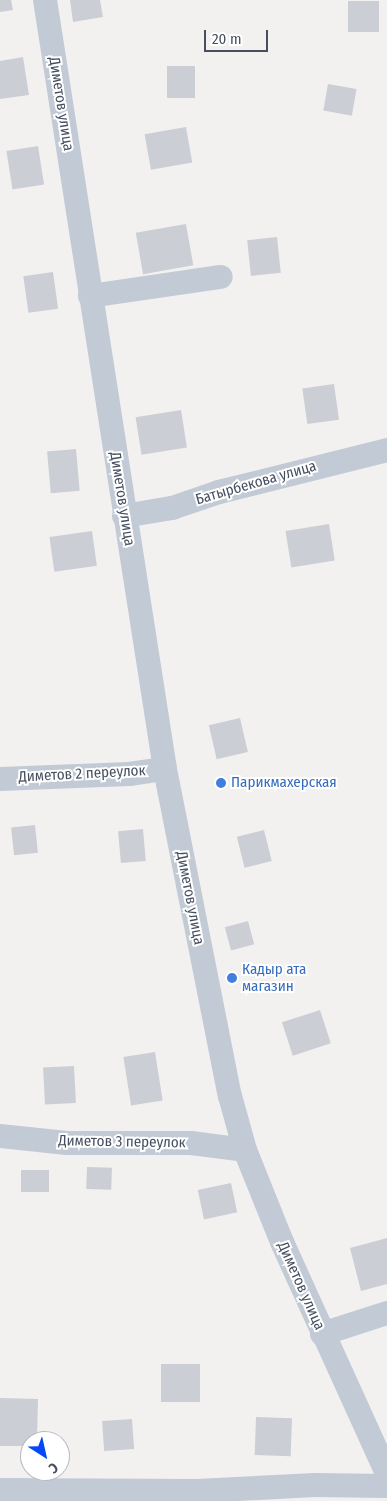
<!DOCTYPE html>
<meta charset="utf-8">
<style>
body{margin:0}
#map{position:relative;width:387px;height:1501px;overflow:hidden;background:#f3f0f0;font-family:"Fira Sans Condensed",sans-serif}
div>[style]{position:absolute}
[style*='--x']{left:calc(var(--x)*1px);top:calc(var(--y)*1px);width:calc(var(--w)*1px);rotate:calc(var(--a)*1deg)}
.building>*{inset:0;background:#ccced6;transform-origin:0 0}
.street>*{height:24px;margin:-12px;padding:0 12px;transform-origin:12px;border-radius:12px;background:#c2cad6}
.dots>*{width:14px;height:14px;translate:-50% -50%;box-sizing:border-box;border:2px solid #fff;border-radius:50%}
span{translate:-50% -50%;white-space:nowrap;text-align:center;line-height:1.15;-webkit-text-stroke:4px #fff;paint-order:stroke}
.street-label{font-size:15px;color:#464f60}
.shop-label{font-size:15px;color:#366cbe}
.left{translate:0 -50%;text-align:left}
.north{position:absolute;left:20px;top:1431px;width:50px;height:50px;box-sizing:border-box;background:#fff;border:1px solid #b5b9bf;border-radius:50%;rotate:145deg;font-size:14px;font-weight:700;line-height:20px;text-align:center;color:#464f60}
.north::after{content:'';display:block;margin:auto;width:18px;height:22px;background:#0548f8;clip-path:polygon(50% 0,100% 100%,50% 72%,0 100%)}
.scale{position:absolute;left:204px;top:30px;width:64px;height:22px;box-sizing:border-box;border:2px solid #464f60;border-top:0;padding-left:6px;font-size:15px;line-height:18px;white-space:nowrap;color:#464f60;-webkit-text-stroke:4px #fff;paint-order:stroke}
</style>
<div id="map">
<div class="building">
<i style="clip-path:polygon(0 0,11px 0,13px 10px,0 12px)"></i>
<i style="clip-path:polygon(70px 0,100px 0,103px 17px,73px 22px)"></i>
<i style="left:348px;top:1px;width:31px;height:31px"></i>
<i style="clip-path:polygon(23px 57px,29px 95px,0 99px,0 61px)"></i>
<i style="left:167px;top:66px;width:28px;height:32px"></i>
<i style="left:328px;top:84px;width:29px;height:27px;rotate:10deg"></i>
<i style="left:186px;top:127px;width:36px;height:42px;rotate:80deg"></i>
<i style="left:38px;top:146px;width:39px;height:32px;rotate:81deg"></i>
<i style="left:186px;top:224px;width:42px;height:51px;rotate:80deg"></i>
<i style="left:277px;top:237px;width:36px;height:30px;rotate:84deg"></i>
<i style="left:53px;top:272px;width:37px;height:30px;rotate:82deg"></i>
<i style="left:334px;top:384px;width:36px;height:32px;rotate:82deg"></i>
<i style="left:181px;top:410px;width:38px;height:46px;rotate:81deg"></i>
<i style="left:76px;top:449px;width:42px;height:29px;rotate:85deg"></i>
<i style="left:329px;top:524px;width:37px;height:44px;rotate:81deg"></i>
<i style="left:92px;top:531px;width:35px;height:43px;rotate:82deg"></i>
<i style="left:240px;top:718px;width:35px;height:32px;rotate:77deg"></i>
<i style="left:35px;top:825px;width:28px;height:24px;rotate:84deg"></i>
<i style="left:143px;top:829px;width:32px;height:25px;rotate:85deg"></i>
<i style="left:264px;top:830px;width:32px;height:28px;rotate:76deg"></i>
<i style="left:248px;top:921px;width:24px;height:24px;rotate:75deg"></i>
<i style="left:320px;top:1010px;width:35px;height:40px;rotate:72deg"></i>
<i style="left:155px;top:1052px;width:49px;height:32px;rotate:81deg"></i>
<i style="left:74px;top:1066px;width:37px;height:31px;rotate:87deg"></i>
<i style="left:87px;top:1167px;width:25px;height:22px;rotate:2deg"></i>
<i style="left:21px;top:1170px;width:28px;height:22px"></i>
<i style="left:231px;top:1183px;width:30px;height:34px;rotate:78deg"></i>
<i style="clip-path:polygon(387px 1238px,387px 1284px,361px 1291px,350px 1248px)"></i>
<i style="left:161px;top:1364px;width:39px;height:38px"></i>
<i style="clip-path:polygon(0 1398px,38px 1399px,37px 1441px,30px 1441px,30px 1446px,0 1446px)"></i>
<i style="left:256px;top:1417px;width:36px;height:38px;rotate:2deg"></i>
<i style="left:132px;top:1419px;width:30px;height:30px;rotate:86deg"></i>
</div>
<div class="street">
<i style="--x:45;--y:0;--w:778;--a:81.13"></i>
<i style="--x:165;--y:769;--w:333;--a:78.8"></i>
<i style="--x:230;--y:1096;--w:56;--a:74.5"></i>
<i style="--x:245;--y:1150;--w:99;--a:68.1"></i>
<i style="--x:282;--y:1242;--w:254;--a:65.6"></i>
<i style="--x:90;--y:296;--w:132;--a:-8.3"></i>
<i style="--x:124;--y:516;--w:49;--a:-9.5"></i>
<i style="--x:172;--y:508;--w:50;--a:-18.8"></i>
<i style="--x:219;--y:492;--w:173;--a:-14"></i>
<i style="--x:0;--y:779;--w:129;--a:-2.2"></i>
<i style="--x:129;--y:774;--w:36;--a:-8"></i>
<i style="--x:0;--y:1136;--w:67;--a:6"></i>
<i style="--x:67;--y:1143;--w:124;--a:0"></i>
<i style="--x:191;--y:1143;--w:54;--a:7.4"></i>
<i style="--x:322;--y:1334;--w:68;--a:-17.9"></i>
<i style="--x:0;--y:1490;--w:197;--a:0.3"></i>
<i style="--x:197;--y:1491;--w:118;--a:-2.9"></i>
<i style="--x:315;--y:1485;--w:72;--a:0.8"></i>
</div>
<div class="dots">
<i style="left:221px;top:783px;background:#3f7fe0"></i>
<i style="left:232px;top:978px;background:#3f7fe0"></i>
</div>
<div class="street-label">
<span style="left:61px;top:104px;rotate:81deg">Диметов улица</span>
<span style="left:256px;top:483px;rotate:-16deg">Батырбекова улица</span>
<span style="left:122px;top:499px;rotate:81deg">Диметов улица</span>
<span style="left:82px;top:774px;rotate:-3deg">Диметов 2 переулок</span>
<span style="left:190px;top:898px;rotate:79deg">Диметов улица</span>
<span style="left:122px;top:1142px;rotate:1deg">Диметов 3 переулок</span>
<span style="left:301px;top:1286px;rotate:66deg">Диметов улица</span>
</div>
<div class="shop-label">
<span class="left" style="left:231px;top:783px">Парикмахерская</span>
<span class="left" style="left:242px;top:978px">Кадыр ата<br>магазин</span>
</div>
<div class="north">С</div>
<div class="scale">20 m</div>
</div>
